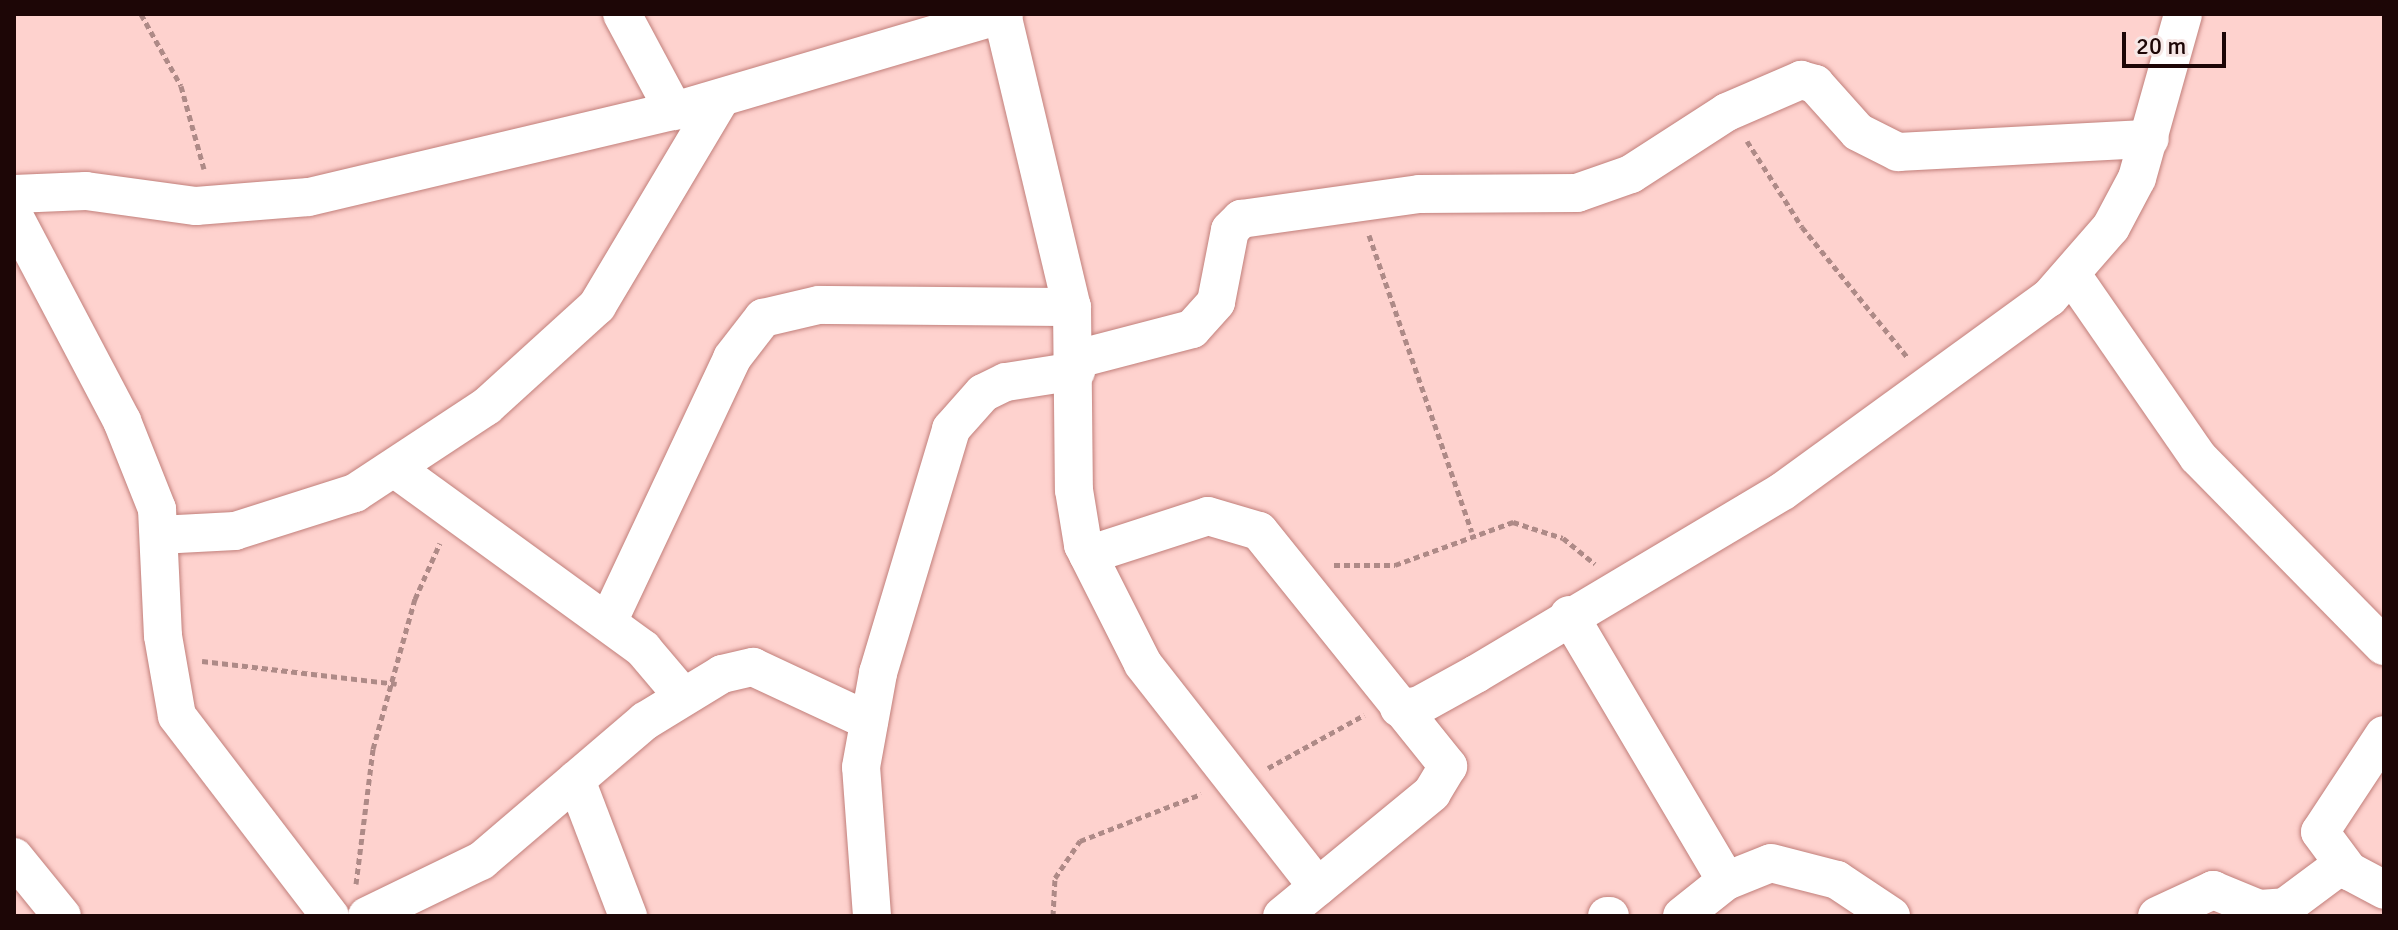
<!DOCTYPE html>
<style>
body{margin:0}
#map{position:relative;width:2398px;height:930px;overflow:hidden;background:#fed2ce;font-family:Signika,sans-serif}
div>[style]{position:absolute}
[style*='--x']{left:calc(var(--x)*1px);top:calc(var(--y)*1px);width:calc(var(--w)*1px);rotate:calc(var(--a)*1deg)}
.path>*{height:5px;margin-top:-2.5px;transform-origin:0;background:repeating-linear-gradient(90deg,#ae8a87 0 6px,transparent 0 10px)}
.roads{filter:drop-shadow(0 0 2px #c17f7a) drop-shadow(0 0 2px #c17f7a)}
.minor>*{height:38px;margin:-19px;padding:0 19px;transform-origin:19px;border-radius:19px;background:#fff}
span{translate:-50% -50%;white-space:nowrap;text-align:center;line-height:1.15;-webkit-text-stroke:7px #f6e7e6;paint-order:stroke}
.frame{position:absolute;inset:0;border:16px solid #1d0606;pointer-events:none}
.scale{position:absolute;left:2122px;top:32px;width:104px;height:36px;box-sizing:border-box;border:4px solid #1d0606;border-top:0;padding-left:10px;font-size:24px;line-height:28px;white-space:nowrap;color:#1d0606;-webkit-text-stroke:6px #f6e7e6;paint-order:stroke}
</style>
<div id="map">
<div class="path">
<i style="--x:141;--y:14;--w:82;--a:60.9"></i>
<i style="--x:181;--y:86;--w:86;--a:74.5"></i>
<i style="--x:1747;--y:141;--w:102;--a:57.4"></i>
<i style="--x:1802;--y:227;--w:169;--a:51"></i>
<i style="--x:1369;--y:235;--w:314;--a:70.9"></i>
<i style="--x:1334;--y:565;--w:61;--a:0"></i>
<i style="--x:1395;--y:565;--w:126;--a:-20"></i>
<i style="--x:1513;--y:522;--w:52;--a:17.7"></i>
<i style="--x:1563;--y:538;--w:41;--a:39.1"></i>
<i style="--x:202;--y:661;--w:196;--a:6.7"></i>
<i style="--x:1268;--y:768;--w:110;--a:-28.9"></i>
<i style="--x:356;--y:884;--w:136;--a:-82.8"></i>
<i style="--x:373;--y:749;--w:156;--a:-74.4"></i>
<i style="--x:415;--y:599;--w:61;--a:-65.9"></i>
<i style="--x:1053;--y:916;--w:38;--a:-87"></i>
<i style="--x:1055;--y:878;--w:45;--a:-56"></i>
<i style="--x:1080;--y:841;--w:130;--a:-21.2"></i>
</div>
<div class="roads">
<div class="minor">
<i style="--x:622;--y:14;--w:110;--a:61.8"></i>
<i style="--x:1002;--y:14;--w:301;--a:76.6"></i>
<i style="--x:1072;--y:307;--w:183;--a:89.4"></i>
<i style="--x:1074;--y:490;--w:56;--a:80.7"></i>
<i style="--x:1083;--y:545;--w:133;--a:63.2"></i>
<i style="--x:1143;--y:664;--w:283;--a:51.9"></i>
<i style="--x:14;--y:194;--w:72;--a:-2.4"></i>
<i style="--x:86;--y:191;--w:111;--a:7.8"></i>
<i style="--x:196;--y:206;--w:113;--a:-4.6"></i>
<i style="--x:309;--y:197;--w:375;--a:-13.3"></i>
<i style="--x:674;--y:111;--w:344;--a:-16.4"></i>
<i style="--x:14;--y:216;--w:232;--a:62.2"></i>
<i style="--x:122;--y:421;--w:95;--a:68.3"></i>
<i style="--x:157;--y:509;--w:127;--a:87.3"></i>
<i style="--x:163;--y:636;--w:81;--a:80.1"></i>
<i style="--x:177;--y:716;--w:252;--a:52.6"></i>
<i style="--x:2072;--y:275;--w:221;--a:55.3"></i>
<i style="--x:2198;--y:457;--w:265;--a:45.5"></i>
<i style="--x:1077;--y:359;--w:119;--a:-14.6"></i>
<i style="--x:1192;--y:329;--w:36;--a:-48"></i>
<i style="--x:1216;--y:302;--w:73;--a:-79"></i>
<i style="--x:1230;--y:230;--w:16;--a:-45"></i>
<i style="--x:1241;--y:219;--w:180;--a:-8"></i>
<i style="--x:1419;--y:194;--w:158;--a:-0.4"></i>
<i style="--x:1577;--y:193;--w:57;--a:-19.4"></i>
<i style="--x:1631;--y:174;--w:114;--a:-32.9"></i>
<i style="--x:1727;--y:112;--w:81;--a:-23.4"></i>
<i style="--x:1801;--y:80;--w:15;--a:16"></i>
<i style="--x:1815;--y:84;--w:64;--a:48.1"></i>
<i style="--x:1858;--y:132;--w:45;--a:26.6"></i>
<i style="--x:1898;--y:152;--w:252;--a:-3"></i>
<i style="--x:397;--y:470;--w:304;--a:36"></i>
<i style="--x:643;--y:649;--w:60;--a:49.7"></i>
<i style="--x:159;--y:535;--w:76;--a:-3"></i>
<i style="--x:235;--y:531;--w:126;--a:-17.6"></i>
<i style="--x:355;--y:493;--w:158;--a:-33.4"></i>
<i style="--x:487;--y:406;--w:149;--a:-42.3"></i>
<i style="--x:597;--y:306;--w:242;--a:-59.2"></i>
<i style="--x:1088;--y:555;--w:126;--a:-18"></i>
<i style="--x:1208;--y:516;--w:53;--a:16.4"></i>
<i style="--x:1259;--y:531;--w:302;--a:51.2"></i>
<i style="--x:1448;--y:766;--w:31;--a:121"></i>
<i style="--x:1432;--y:793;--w:194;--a:140.6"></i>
<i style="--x:1569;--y:615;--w:309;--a:59.4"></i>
<i style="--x:608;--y:622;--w:292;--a:-64.8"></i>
<i style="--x:732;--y:358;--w:51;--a:-52.2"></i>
<i style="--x:763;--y:318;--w:57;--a:-13.1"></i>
<i style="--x:819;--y:305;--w:253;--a:0.5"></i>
<i style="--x:1399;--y:708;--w:19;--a:-6"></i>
<i style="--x:1418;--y:706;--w:66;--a:-28.9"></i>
<i style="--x:1476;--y:674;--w:357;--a:-30.8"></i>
<i style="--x:1783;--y:491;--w:329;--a:-36"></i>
<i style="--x:2049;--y:298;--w:94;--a:-48.9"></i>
<i style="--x:2111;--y:227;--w:55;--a:-62"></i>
<i style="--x:2137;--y:178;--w:170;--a:-74.3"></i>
<i style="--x:2384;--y:735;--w:116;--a:123.4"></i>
<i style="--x:2320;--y:832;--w:49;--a:53.4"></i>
<i style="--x:2349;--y:871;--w:40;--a:28"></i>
<i style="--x:576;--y:780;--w:146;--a:69.1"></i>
<i style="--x:14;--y:857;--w:76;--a:50.9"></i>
<i style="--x:367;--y:916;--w:127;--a:-25.8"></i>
<i style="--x:481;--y:861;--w:216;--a:-40.5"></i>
<i style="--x:645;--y:721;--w:90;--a:-31.4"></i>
<i style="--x:722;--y:674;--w:32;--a:-13"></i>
<i style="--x:753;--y:667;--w:128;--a:25"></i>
<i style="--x:872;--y:916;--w:149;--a:-94.2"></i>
<i style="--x:861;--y:767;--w:96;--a:-79.7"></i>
<i style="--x:878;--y:673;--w:255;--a:-73.3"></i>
<i style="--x:951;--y:429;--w:48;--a:-48.4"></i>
<i style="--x:983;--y:393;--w:25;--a:-26"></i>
<i style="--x:1006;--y:382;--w:71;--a:-8.9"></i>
<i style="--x:1607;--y:916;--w:3;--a:0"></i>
<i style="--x:1682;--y:916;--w:56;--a:-38.5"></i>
<i style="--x:1726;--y:881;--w:48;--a:-21.8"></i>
<i style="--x:1771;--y:863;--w:68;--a:14.4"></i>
<i style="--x:1837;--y:880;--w:65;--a:33.7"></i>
<i style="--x:2157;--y:916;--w:62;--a:-24.9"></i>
<i style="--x:2213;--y:890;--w:50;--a:22.4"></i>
<i style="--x:2259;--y:909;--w:26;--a:-4"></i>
<i style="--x:2285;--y:907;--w:72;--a:-36.6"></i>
</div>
</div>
<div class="frame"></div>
<div class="scale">20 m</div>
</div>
